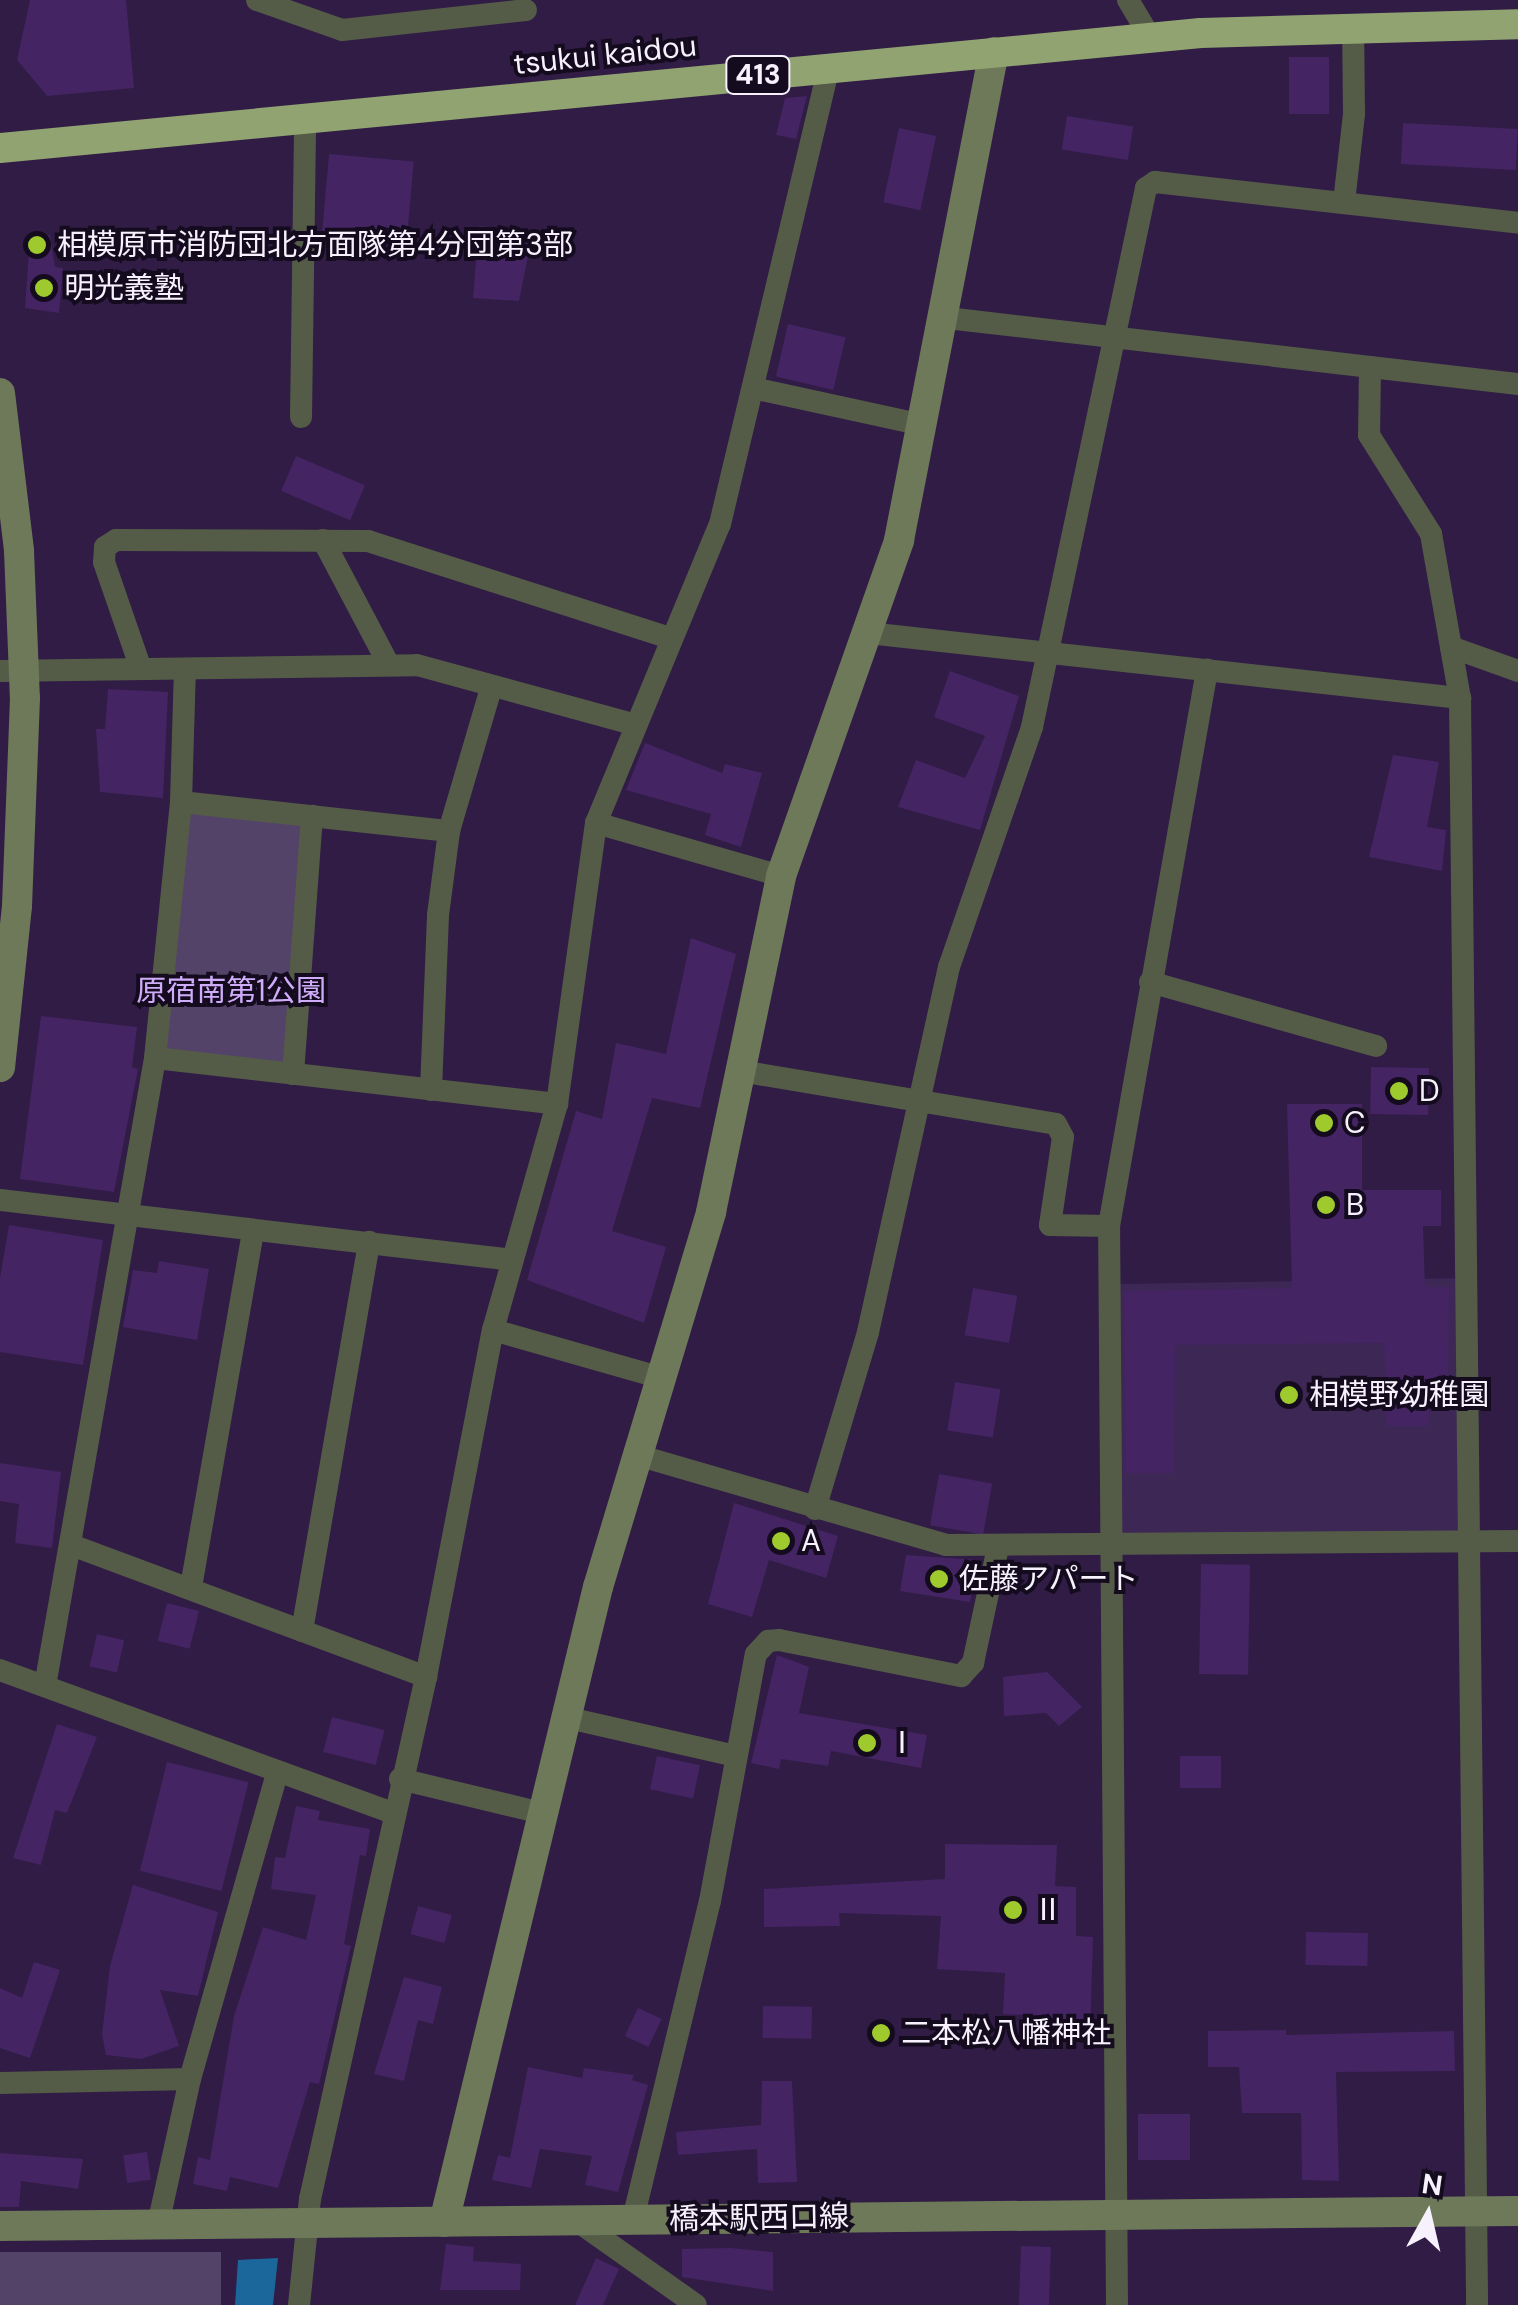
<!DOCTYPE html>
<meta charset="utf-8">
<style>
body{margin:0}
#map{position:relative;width:1518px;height:2305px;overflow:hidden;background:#301c45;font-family:"DM Sans","Noto Sans JP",sans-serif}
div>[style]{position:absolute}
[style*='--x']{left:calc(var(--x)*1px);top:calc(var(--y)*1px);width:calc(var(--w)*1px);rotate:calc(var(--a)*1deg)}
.built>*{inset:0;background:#3d2754;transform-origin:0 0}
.green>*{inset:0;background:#544369;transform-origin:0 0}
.water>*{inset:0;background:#1b669b}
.building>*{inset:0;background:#442463;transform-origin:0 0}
.street>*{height:22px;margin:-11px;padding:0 11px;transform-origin:11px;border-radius:11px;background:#545c47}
.secondary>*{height:30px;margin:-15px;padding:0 15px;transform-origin:15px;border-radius:15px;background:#6d7958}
.highway>*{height:30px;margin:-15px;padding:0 15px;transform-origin:15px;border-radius:15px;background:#91a370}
.dots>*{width:28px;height:28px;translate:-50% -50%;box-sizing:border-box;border:5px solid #140c1e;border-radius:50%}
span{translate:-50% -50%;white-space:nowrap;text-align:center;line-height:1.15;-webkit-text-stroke:8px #140c1e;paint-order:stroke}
.shield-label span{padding:2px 8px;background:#140c1e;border:2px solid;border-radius:8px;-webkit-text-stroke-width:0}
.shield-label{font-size:28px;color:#f6f1fc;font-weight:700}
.street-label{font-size:30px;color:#f6f1fc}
.poi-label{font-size:30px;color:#f6f1fc}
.left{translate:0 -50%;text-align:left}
.park-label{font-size:30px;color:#cfacf9}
.north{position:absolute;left:1378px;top:2165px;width:100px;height:100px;-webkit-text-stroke:8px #140c1e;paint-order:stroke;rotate:8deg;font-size:28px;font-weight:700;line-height:40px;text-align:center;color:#f6f1fc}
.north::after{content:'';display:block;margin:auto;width:35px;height:45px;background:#f6f1fc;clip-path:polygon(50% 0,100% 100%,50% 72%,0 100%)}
</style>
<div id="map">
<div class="built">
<i style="left:1467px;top:1278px;width:264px;height:359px;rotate:89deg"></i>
</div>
<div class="green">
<i style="left:181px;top:802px;width:132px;height:257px;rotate:6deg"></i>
<i style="left:0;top:2252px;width:221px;height:53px"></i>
</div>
<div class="water">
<i style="clip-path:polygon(278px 2258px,273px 2305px,235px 2305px,238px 2260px)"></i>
</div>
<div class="building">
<i style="clip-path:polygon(30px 0,126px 0,134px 88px,47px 96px,17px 60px)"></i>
<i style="left:1289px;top:57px;width:40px;height:57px"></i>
<i style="clip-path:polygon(807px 96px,796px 139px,776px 135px,785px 98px)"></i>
<i style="left:1067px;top:116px;width:67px;height:34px;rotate:9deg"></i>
<i style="left:1403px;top:123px;width:115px;height:41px;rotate:3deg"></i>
<i style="left:899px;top:128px;width:38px;height:76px;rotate:12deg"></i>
<i style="left:329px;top:154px;width:85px;height:86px;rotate:5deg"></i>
<i style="clip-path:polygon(479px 226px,533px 231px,519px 301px,473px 298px)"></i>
<i style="clip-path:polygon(50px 235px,55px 267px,63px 268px,59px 313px,25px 308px,30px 237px)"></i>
<i style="left:788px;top:324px;width:59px;height:54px;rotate:13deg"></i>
<i style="left:296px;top:456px;width:75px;height:38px;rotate:23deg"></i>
<i style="clip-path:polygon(950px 671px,1019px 696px,980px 830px,898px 807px,916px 760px,965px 778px,985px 736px,934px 717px)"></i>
<i style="clip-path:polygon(108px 689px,168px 692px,163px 798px,100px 792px,96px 729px,105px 729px)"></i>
<i style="clip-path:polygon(645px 743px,722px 773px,725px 764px,762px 773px,741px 847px,705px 835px,711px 814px,626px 790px)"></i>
<i style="clip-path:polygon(1393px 755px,1439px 762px,1427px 827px,1446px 830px,1442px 871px,1369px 857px)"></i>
<i style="clip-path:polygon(691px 938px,736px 954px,700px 1108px,652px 1098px,612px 1231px,666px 1247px,644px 1323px,527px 1280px,576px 1111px,602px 1119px,616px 1043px,666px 1054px)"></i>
<i style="clip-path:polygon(41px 1016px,137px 1027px,132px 1067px,138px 1069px,114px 1192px,20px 1179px)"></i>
<i style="left:1371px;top:1067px;width:58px;height:47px;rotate:1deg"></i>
<i style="clip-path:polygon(1287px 1104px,1362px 1104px,1362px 1190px,1441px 1190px,1441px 1226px,1423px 1226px,1425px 1287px,1449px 1287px,1448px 1402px,1430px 1402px,1428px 1426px,1387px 1426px,1384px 1343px,1175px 1345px,1174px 1473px,1126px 1473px,1124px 1291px,1292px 1288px)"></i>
<i style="clip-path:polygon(9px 1225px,103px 1240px,83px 1365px,0 1352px,0 1278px)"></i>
<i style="clip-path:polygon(159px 1261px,209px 1269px,197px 1340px,123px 1327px,133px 1270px,157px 1273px)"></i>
<i style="left:973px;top:1288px;width:45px;height:48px;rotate:10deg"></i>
<i style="left:955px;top:1382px;width:46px;height:49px;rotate:9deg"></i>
<i style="clip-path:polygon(0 1463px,61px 1472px,52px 1548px,15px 1543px,19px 1504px,0 1501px)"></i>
<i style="left:939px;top:1474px;width:54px;height:52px;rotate:10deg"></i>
<i style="clip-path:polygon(734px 1503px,838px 1536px,826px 1578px,769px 1560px,752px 1617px,708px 1604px)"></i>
<i style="clip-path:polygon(906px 1555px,978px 1560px,970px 1602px,900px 1591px)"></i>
<i style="left:1201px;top:1564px;width:49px;height:110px;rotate:1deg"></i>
<i style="left:167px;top:1603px;width:33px;height:39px;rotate:14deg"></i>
<i style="left:97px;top:1634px;width:28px;height:33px;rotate:13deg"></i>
<i style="clip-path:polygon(777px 1655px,809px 1667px,799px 1713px,927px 1735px,921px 1768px,831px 1751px,828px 1766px,781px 1759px,779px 1769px,751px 1763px)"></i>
<i style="clip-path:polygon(1047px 1672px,1082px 1707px,1059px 1726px,1046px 1713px,1004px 1716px,1003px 1677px)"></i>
<i style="left:332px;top:1717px;width:54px;height:36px;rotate:14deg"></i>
<i style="clip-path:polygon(57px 1724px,97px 1737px,67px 1813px,55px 1810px,41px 1865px,13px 1858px)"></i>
<i style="left:657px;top:1756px;width:44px;height:34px;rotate:12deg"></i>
<i style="left:1221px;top:1756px;width:32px;height:41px;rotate:90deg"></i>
<i style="left:167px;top:1762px;width:84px;height:112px;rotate:14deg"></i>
<i style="clip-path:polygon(296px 1806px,320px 1811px,318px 1820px,370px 1829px,366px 1856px,360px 1855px,344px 1944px,351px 1946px,319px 2084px,310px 2082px,278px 2188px,230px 2177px,227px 2191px,193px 2184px,198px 2157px,210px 2160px,234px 2016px,263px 1927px,306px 1940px,316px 1895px,271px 1889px,275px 1857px,285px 1858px)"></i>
<i style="clip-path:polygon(945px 1844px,1057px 1845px,1055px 1886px,1076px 1887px,1076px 1936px,1093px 1937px,1090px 2038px,1050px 2037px,1050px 2016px,1003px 2014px,1005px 1973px,937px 1969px,941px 1916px,839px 1913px,840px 1926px,764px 1927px,764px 1889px,945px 1879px)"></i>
<i style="clip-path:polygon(133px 1885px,218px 1912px,198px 1996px,160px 1990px,179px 2046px,141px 2059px,106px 2055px,102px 2034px,110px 1966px)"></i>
<i style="left:418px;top:1906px;width:35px;height:29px;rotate:15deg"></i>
<i style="left:1306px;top:1932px;width:62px;height:33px;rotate:1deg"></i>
<i style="clip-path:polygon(34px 1962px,60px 1970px,30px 2058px,0 2048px,0 1988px,22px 1998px)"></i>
<i style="clip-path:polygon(404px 1977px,442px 1987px,433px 2024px,418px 2020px,404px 2081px,374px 2074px)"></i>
<i style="left:763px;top:2006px;width:49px;height:32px;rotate:1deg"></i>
<i style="left:638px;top:2008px;width:26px;height:31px;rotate:25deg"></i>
<i style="clip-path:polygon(1286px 2030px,1286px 2035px,1454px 2031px,1455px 2071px,1336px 2072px,1339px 2181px,1302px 2180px,1301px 2113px,1242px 2113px,1239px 2067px,1208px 2067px,1208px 2031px)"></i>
<i style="clip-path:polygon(528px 2067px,582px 2078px,584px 2068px,634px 2075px,632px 2080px,648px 2085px,618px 2192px,585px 2185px,592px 2156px,540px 2149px,531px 2188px,492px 2180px,498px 2155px,510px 2158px)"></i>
<i style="clip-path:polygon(762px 2081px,792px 2081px,797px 2182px,758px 2183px,757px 2149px,678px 2155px,676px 2132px,761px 2125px)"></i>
<i style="left:1190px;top:2114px;width:46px;height:52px;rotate:90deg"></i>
<i style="left:147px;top:2152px;width:28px;height:24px;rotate:82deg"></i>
<i style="clip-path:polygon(0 2153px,83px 2159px,78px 2189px,21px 2181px,19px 2207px,0 2207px)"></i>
<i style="clip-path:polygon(446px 2244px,474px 2247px,473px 2261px,521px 2264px,520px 2290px,440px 2290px)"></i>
<i style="left:1021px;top:2246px;width:30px;height:59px;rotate:2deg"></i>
<i style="clip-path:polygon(731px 2248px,773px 2252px,773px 2291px,682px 2277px,682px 2249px)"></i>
<i style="clip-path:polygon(596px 2258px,619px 2269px,603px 2305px,575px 2305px)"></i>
</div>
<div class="street">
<i style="--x:257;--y:0;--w:90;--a:19.4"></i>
<i style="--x:342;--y:30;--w:185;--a:-6.2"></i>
<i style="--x:1128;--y:0;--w:43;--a:59.3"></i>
<i style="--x:1344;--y:202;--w:89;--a:-83.5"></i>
<i style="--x:1354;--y:114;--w:89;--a:-90.6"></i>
<i style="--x:947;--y:318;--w:575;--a:6.59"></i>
<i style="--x:1370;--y:367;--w:68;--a:90.8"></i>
<i style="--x:1369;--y:435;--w:117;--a:57.9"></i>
<i style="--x:1431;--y:534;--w:167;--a:80"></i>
<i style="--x:1460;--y:698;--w:1607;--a:89.39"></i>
<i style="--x:757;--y:389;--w:171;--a:12.2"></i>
<i style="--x:301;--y:417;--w:297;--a:-89.2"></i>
<i style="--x:323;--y:540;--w:141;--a:62.2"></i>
<i style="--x:868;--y:633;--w:596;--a:6.27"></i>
<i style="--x:1451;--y:647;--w:71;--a:19.7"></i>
<i style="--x:141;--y:669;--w:113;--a:-109.1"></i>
<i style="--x:104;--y:562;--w:15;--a:-86"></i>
<i style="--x:105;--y:547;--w:13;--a:-32"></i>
<i style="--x:116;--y:540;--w:252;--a:0.2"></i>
<i style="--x:368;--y:541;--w:317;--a:17.8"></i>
<i style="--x:0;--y:671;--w:417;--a:-0.8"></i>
<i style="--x:417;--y:665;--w:223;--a:15.3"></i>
<i style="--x:181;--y:802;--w:270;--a:6.2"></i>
<i style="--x:596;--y:823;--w:192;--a:16"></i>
<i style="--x:1150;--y:982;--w:235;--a:15.8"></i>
<i style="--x:155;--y:1058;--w:405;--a:6.5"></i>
<i style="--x:740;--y:1071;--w:320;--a:9.5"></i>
<i style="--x:1056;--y:1124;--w:15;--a:62"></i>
<i style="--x:1063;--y:1137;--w:89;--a:98.4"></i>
<i style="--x:1050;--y:1225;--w:59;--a:1"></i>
<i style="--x:293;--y:1074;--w:259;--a:-85.8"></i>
<i style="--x:431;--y:1090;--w:175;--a:-87.7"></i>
<i style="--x:438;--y:915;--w:85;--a:-82.5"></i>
<i style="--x:449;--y:831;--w:149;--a:-73.6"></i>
<i style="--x:0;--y:1200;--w:516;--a:6.67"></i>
<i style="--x:493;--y:1330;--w:175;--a:15.9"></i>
<i style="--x:637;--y:1455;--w:322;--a:16.2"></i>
<i style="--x:946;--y:1545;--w:572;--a:-0.4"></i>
<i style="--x:815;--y:1509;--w:185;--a:-73.3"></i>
<i style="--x:868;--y:1332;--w:374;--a:-77.5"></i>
<i style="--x:949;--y:967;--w:254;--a:-70.9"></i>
<i style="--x:1032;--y:727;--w:551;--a:-78.06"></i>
<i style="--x:1146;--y:188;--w:11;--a:-34"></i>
<i style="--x:1155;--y:182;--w:365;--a:6.4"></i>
<i style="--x:74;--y:1546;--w:376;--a:20.4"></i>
<i style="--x:191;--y:1587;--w:361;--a:-80.1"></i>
<i style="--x:302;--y:1631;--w:395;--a:-80.2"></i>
<i style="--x:0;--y:1670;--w:418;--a:20"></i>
<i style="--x:45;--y:1686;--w:638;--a:-80.06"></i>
<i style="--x:155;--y:1058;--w:257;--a:-84.2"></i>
<i style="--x:181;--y:802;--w:133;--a:-88.3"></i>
<i style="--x:564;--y:1717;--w:176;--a:12.8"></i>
<i style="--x:400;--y:1779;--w:146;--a:13.5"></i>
<i style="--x:190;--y:2079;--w:317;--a:-74.1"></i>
<i style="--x:0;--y:2083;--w:190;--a:-1.2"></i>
<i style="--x:190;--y:2079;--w:148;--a:102.4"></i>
<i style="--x:633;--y:2219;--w:327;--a:-76.4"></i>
<i style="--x:710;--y:1901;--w:251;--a:-79.5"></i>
<i style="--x:756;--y:1654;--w:18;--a:-47"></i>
<i style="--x:768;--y:1641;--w:11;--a:-5"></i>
<i style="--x:779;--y:1640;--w:186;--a:11.2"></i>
<i style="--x:961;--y:1676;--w:18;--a:-47"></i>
<i style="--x:973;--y:1663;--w:119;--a:-77.8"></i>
<i style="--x:586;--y:2221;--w:7;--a:82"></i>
<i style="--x:587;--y:2228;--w:133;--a:35.2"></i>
<i style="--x:299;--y:2305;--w:107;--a:-84.1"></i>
<i style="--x:310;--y:2199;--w:535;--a:-77.47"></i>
<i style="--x:426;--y:1677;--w:353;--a:-79.1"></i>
<i style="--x:493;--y:1330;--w:235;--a:-74.2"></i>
<i style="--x:557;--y:1104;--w:284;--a:-82.1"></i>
<i style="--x:596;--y:823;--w:324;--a:-67.5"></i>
<i style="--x:720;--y:524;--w:469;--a:-76.6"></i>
<i style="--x:1117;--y:2305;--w:1079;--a:-90.42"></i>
<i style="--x:1109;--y:1226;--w:565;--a:-80"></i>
</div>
<div class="secondary">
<i style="--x:0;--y:393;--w:159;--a:83.1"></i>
<i style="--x:19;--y:551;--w:147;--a:87.7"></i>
<i style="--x:25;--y:698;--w:208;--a:92.2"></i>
<i style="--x:17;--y:906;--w:162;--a:96"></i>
<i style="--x:444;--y:2222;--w:653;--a:-76.37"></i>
<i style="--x:598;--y:1587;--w:392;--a:-73.2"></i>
<i style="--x:711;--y:1212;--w:343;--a:-78.2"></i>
<i style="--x:781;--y:876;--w:356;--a:-70.6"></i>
<i style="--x:899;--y:540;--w:497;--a:-79"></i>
<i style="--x:0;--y:2226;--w:1518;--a:-0.57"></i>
</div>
<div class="highway">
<i style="--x:0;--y:148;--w:1206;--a:-5.47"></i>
<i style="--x:1201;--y:33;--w:317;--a:-1.6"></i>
</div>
<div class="dots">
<i style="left:37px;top:245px;background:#9fca2e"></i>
<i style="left:44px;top:288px;background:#9fca2e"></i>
<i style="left:1399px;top:1091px;background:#9fca2e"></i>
<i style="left:1324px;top:1123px;background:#9fca2e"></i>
<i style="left:1326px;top:1205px;background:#9fca2e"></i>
<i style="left:1289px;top:1395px;background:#9fca2e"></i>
<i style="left:781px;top:1541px;background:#9fca2e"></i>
<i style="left:939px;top:1579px;background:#9fca2e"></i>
<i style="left:867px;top:1743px;background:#9fca2e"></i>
<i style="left:1013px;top:1910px;background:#9fca2e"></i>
<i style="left:881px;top:2033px;background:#9fca2e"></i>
</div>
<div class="shield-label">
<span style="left:758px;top:75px">413</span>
</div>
<div class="street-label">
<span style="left:605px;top:55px;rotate:-6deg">tsukui kaidou</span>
<span style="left:759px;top:2218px;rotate:-1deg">橋本駅西口線</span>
</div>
<div class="poi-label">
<span class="left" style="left:57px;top:245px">相模原市消防団北方面隊第4分団第3部</span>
<span class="left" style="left:64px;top:288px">明光義塾</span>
<span class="left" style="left:1419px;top:1091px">D</span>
<span class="left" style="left:1344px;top:1123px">C</span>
<span class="left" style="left:1346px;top:1205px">B</span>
<span class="left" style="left:1309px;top:1395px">相模野幼稚園</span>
<span class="left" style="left:801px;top:1541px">A</span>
<span class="left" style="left:959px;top:1579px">佐藤アパート</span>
<span class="left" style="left:887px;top:1743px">Ⅰ</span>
<span class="left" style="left:1033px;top:1910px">Ⅱ</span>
<span class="left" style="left:901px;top:2033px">二本松八幡神社</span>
</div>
<div class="park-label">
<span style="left:231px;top:991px">原宿南第1公園</span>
</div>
<div class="north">N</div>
</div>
